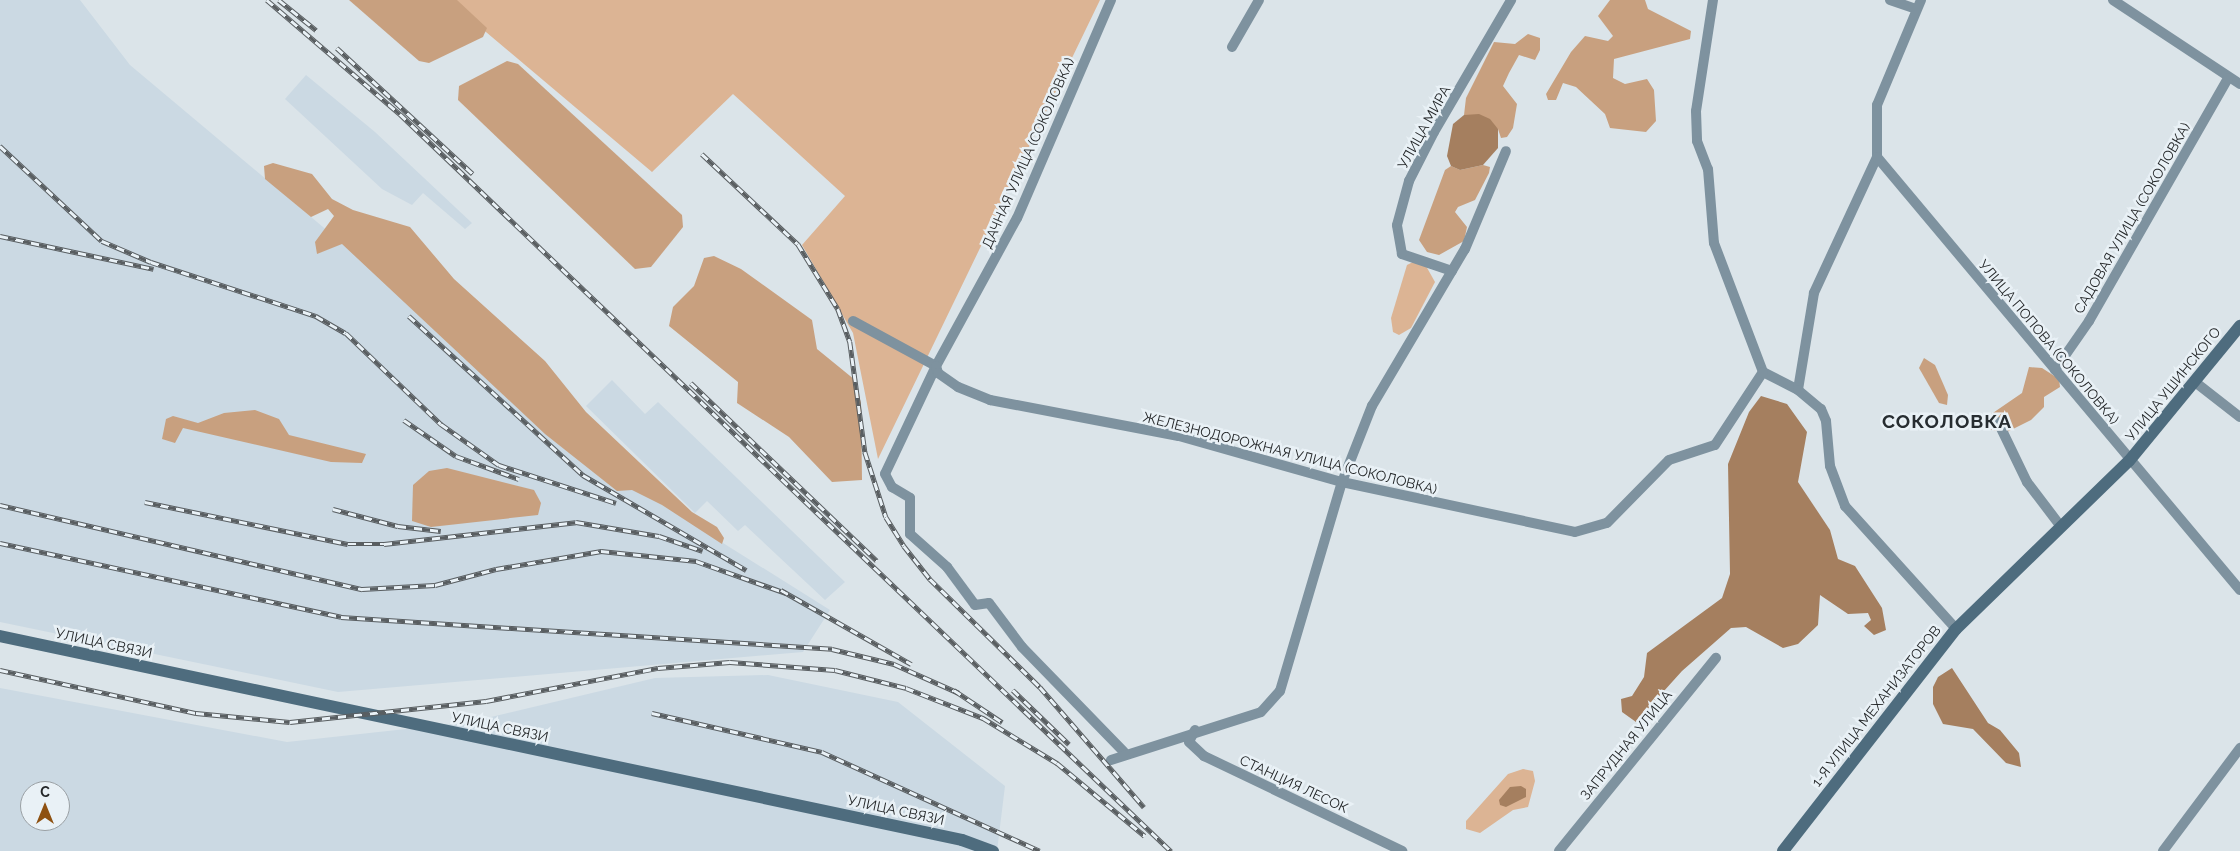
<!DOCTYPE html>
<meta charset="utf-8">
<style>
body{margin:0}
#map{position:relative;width:2240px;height:851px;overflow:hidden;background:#dbe4e9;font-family:Raleway,sans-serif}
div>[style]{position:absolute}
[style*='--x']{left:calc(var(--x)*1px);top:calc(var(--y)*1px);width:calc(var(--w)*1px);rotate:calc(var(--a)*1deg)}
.built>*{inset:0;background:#cbd9e3}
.green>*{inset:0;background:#dcb494}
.forest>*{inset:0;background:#c8a07f}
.water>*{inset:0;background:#a57f5f}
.street>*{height:10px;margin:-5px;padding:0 5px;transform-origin:5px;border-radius:5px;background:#7e929f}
.secondary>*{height:12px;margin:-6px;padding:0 6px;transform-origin:6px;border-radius:6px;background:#4e6c7e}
.rail>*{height:4.5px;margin-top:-2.25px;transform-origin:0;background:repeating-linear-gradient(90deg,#e9f1f6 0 8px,#595e61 0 16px);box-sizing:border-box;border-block:1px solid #595e61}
span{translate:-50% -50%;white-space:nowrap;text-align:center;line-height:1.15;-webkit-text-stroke:5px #e9f1f6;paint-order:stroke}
.street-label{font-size:14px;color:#232628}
.district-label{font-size:19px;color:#272d31;font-weight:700;letter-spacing:1px}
.north{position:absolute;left:20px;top:781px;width:50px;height:50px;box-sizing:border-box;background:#e9f1f6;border:1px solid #9aa0a4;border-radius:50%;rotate:0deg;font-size:14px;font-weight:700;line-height:20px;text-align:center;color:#232628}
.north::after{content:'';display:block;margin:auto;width:18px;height:22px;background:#8e5111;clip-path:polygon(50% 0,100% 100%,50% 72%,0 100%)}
</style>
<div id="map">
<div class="built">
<i style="clip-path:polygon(0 0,80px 0,130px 65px,629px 484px,830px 610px,803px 652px,338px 692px,0 622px)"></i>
<i style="clip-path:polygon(306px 75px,375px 132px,472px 223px,465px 229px,423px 193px,412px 205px,382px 189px,285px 99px)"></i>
<i style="clip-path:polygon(612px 380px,645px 414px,658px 402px,845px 582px,825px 600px,745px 525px,738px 531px,707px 501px,695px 513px,586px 406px)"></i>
<i style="clip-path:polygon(evenodd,768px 675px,898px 702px,1005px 786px,997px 851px,0 851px,0 688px,287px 742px,470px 722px,655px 678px,768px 675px,30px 791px,60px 791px,60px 821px,30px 821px,30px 791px)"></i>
</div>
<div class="green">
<i style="clip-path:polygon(448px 0,1100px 0,878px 459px,853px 333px,802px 245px,845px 196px,733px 94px,652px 172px)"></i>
<i style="clip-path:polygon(1413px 262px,1426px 266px,1435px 282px,1411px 328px,1399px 335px,1393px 332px,1391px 318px,1407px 265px)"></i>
<i style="clip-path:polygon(1523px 769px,1533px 771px,1535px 781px,1528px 807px,1513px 810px,1480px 833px,1466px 829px,1466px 821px,1508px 774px)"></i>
</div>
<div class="forest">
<i style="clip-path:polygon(349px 0,457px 0,487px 28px,483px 37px,429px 63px,419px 61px)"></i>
<i style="clip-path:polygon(1610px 0,1645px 0,1648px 9px,1691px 31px,1690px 39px,1614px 59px,1613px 78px,1625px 84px,1647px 79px,1654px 90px,1656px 121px,1646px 132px,1610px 128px,1605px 114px,1576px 87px,1563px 83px,1556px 100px,1548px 100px,1546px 94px,1571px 52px,1585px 36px,1608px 41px,1613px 36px,1598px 16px)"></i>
<i style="clip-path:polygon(1528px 34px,1540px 38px,1540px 50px,1535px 60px,1519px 55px,1509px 73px,1503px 86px,1517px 104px,1513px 128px,1507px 137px,1501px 138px,1498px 129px,1464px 115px,1466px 98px,1494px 42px,1515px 44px)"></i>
<i style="clip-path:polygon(507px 61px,518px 64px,682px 215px,683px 227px,651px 267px,635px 269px,458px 100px,459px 86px)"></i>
<i style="clip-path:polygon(273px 163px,312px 174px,332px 199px,353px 210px,410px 227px,454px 279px,545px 361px,586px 412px,692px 512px,717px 527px,724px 538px,722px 544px,662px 505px,632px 490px,617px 491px,545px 434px,342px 244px,317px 254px,315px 242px,334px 216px,328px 209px,311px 217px,265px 179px,264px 166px)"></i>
<i style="clip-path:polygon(1483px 165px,1490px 167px,1489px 173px,1475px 200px,1458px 207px,1455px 212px,1467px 227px,1464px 241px,1439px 255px,1427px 252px,1419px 240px,1445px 170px,1451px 166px,1460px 170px)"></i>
<i style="clip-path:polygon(714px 256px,741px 269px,812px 320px,817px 349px,855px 380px,861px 403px,862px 480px,832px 482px,789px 437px,737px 403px,738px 382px,669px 326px,673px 307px,694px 286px,704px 258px)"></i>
<i style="clip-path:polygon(1924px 358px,1935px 365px,1948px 395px,1947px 405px,1939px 403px,1919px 368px)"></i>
<i style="clip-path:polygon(2029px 367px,2042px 368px,2059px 379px,2060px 387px,2044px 397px,2044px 407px,2031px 420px,2005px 433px,1989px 429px,1987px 417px,2022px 393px)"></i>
<i style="clip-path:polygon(255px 410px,279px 419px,289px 435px,366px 454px,362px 463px,331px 462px,183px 428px,175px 443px,162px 439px,166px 419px,173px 416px,198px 423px,224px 413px)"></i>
<i style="clip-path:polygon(447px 468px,534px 490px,541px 503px,538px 515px,431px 527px,412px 521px,413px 485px,429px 471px)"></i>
</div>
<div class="water">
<i style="clip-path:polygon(1479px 114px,1490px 119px,1498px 129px,1498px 148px,1483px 165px,1460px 170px,1451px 166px,1447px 156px,1453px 124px,1464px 115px)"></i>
<i style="clip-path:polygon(1761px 396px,1787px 404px,1807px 432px,1798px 482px,1830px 530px,1838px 559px,1855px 566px,1882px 608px,1886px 630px,1874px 635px,1864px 626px,1871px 620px,1868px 613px,1848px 614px,1820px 595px,1818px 625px,1798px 644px,1783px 648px,1746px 627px,1731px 628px,1682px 671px,1636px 722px,1622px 712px,1621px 699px,1632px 696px,1644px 677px,1647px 653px,1722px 598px,1730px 574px,1728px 464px,1749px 412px)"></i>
<i style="clip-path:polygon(1952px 668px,1988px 723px,2000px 730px,2019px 753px,2021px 767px,2006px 763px,1973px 729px,1943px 724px,1933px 704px,1933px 687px,1938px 677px)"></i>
<i style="clip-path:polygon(1521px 786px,1526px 789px,1526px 797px,1506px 807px,1500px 805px,1499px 800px,1510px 787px)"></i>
</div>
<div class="street">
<i style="--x:1111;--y:0;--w:237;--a:113.3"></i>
<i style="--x:1017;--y:218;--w:169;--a:118.7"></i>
<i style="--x:936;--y:366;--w:119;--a:115.3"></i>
<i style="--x:885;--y:474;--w:15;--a:62"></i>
<i style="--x:892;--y:487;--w:21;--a:31"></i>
<i style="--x:910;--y:498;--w:36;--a:90"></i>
<i style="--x:910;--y:534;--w:50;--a:41.7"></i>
<i style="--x:947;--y:567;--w:47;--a:53.6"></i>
<i style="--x:975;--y:605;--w:14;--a:-8"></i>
<i style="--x:989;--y:603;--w:55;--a:53.1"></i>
<i style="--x:1022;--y:647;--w:146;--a:45.8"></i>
<i style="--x:1713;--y:0;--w:112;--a:98.7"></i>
<i style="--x:1696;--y:111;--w:30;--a:88"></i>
<i style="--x:1697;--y:141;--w:30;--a:69"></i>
<i style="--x:1708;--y:169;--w:74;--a:85.4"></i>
<i style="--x:1714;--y:243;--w:138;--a:69.2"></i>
<i style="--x:1763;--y:372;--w:39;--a:27"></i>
<i style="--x:1890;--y:0;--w:28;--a:19"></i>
<i style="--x:1921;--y:0;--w:114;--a:112.7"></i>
<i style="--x:1877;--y:105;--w:52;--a:90"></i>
<i style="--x:1877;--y:157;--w:150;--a:114.9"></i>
<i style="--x:1814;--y:293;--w:98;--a:99.4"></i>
<i style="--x:1798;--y:390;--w:30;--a:40"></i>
<i style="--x:1821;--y:409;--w:13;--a:67"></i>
<i style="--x:1826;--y:421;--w:45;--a:84.9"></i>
<i style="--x:1830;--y:466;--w:43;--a:69.4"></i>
<i style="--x:1845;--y:506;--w:166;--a:47.9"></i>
<i style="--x:2113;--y:0;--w:152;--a:33.5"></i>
<i style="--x:1232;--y:47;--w:54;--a:-60.1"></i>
<i style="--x:1877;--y:157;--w:565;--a:50.03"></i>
<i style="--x:1452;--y:271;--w:53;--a:-161.2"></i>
<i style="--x:1402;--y:254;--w:29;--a:-100"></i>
<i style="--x:1397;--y:225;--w:46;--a:-74.7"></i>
<i style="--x:1409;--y:181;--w:55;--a:-63"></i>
<i style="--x:1434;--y:132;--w:153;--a:-59.7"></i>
<i style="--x:853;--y:321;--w:94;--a:28.5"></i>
<i style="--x:936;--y:366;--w:7;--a:74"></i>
<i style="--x:938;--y:373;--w:24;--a:35"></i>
<i style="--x:958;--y:387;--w:35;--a:22"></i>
<i style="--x:990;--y:400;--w:192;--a:10.8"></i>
<i style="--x:1179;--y:436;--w:169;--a:15.8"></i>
<i style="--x:1342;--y:482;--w:238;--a:12.1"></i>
<i style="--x:1575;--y:532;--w:33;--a:-16"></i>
<i style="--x:1607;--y:523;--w:88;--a:-45.5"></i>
<i style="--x:1669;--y:460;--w:48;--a:-18.1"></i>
<i style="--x:1715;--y:445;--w:87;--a:-56.7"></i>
<i style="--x:2055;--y:370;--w:60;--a:-55.2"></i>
<i style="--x:2089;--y:321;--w:280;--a:-60.2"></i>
<i style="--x:2195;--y:382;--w:57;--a:37.9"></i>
<i style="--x:1998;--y:422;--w:67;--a:64.2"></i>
<i style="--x:2027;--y:482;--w:53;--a:52.7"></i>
<i style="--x:1195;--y:730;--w:13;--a:117"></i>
<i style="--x:1189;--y:742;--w:21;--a:43"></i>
<i style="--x:1204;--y:756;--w:220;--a:25.6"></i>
<i style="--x:1111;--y:760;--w:157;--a:-17.7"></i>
<i style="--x:1261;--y:712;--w:28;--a:-48"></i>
<i style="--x:1280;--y:691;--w:218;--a:-73.5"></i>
<i style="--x:1342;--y:482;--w:82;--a:-68.5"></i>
<i style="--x:1372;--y:406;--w:182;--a:-59.4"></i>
<i style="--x:1465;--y:249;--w:106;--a:-67.3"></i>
<i style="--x:1559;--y:851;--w:249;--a:-50.9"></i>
<i style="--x:2163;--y:851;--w:129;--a:-53.2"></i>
</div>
<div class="secondary">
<i style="--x:0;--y:636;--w:983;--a:11.97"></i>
<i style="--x:962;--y:840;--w:33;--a:20"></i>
<i style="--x:1783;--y:851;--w:281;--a:-52.1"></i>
<i style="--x:1956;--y:629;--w:241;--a:-44.2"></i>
<i style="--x:2129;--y:461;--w:175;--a:-50.6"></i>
</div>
<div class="rail">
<i style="--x:267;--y:0;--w:175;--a:40.6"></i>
<i style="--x:400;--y:114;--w:1067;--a:43.71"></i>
<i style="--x:279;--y:0;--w:48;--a:39"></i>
<i style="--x:337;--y:48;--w:185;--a:42.8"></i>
<i style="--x:0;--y:146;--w:139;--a:43"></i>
<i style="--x:102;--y:241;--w:53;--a:23.2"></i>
<i style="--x:151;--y:262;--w:174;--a:18.1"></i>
<i style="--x:316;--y:316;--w:34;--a:30"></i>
<i style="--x:346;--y:333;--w:132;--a:43.8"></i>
<i style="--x:441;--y:424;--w:71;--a:35.3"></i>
<i style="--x:499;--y:465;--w:123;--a:18"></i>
<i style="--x:702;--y:154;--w:132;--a:43.2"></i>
<i style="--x:798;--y:244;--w:76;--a:58.4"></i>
<i style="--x:838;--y:309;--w:35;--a:70"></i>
<i style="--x:850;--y:342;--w:111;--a:82.2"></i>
<i style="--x:865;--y:452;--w:68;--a:72.1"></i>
<i style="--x:886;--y:517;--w:34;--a:58"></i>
<i style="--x:904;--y:546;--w:42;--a:51.8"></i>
<i style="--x:930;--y:579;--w:154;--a:44.5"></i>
<i style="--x:1040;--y:687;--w:159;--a:49.1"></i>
<i style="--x:0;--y:236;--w:157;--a:12.1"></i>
<i style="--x:409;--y:316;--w:236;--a:42.4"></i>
<i style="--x:583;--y:475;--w:189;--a:30.2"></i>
<i style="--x:691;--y:383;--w:257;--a:43.7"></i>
<i style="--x:404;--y:420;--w:63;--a:34.7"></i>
<i style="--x:456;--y:456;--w:67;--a:20.1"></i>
<i style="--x:145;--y:502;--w:207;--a:11.7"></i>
<i style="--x:348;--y:544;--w:36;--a:0"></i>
<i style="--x:384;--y:544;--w:193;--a:-6.5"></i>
<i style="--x:576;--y:522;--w:84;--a:9.6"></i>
<i style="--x:659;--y:536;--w:46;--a:18.8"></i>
<i style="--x:0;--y:505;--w:372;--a:13.1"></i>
<i style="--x:362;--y:589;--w:73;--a:-3.1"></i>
<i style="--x:435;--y:585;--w:63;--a:-14.7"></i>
<i style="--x:496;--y:569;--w:107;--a:-9.7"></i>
<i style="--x:601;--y:551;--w:96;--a:6"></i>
<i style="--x:696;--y:561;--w:96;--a:19.6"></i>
<i style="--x:333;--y:509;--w:67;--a:14.7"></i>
<i style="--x:398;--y:526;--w:43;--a:6.6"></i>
<i style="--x:0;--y:543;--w:349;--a:12.2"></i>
<i style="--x:341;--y:617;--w:492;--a:3.7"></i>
<i style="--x:832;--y:649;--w:64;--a:13.6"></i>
<i style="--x:894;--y:664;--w:71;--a:24"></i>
<i style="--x:781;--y:590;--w:150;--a:29.6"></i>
<i style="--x:0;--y:670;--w:201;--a:12.4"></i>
<i style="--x:196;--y:713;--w:94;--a:5.5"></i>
<i style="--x:290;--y:722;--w:197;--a:-6.1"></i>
<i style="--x:486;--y:701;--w:175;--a:-10.9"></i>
<i style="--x:658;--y:668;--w:72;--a:-4.8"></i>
<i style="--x:730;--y:662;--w:105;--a:4.4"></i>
<i style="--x:835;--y:670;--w:73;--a:14.2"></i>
<i style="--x:906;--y:688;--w:83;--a:21.3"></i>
<i style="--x:983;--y:718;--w:87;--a:31.3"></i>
<i style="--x:1057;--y:763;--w:114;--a:39.7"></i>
<i style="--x:954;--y:690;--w:58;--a:33.7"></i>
<i style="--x:1013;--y:690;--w:78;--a:44"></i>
<i style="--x:652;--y:713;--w:174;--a:12.9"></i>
<i style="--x:822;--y:752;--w:239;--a:24.4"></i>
</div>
<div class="street-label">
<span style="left:1424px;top:127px;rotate:-61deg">УЛИЦА МИРА</span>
<span style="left:1028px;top:153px;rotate:-66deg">ДАЧНАЯ УЛИЦА (СОКОЛОВКА)</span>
<span style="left:2132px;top:218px;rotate:-60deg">САДОВАЯ УЛИЦА (СОКОЛОВКА)</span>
<span style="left:2049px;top:342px;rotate:50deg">УЛИЦА ПОПОВА (СОКОЛОВКА)</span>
<span style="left:2173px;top:384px;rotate:-51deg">УЛИЦА УШИНСКОГО</span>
<span style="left:1290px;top:453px;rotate:14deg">ЖЕЛЕЗНОДОРОЖНАЯ УЛИЦА (СОКОЛОВКА)</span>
<span style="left:104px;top:643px;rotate:12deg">УЛИЦА СВЯЗИ</span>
<span style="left:1876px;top:706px;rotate:-52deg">1-Я УЛИЦА МЕХАНИЗАТОРОВ</span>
<span style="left:500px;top:727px;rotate:12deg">УЛИЦА СВЯЗИ</span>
<span style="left:1626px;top:745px;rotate:-51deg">ЗАПРУДНАЯ УЛИЦА</span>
<span style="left:1294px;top:784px;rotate:25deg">СТАНЦИЯ ЛЕСОК</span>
<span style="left:896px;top:810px;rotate:12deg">УЛИЦА СВЯЗИ</span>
</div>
<div class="district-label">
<span style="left:1947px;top:422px">СОКОЛОВКА</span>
</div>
<div class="north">С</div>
</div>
